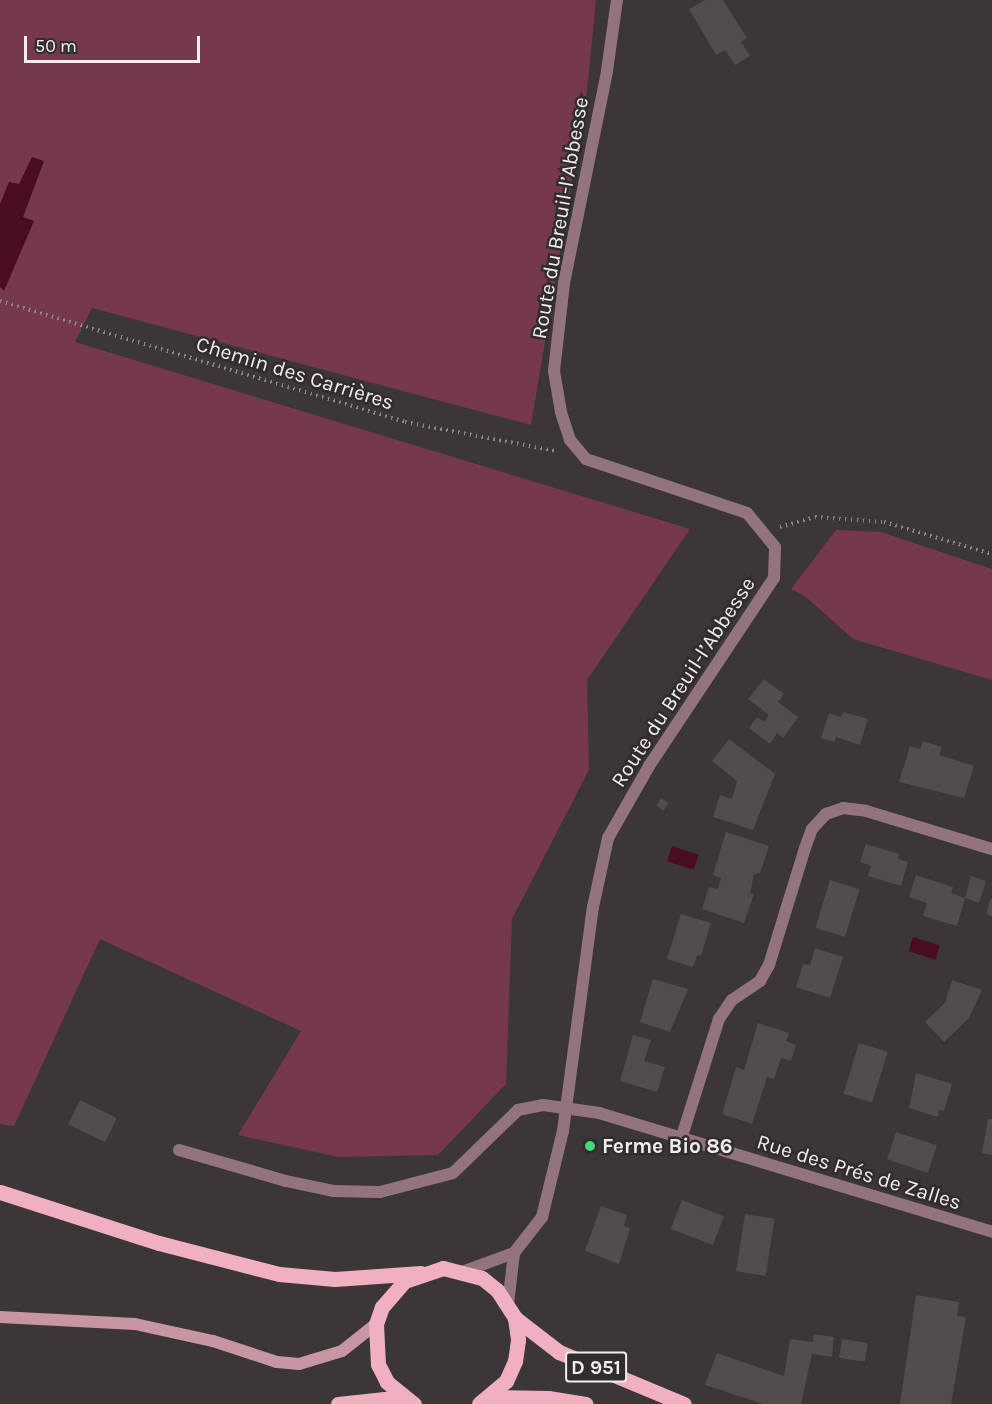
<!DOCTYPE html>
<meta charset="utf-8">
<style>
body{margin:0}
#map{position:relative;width:992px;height:1404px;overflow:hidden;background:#3b3637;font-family:Karla,sans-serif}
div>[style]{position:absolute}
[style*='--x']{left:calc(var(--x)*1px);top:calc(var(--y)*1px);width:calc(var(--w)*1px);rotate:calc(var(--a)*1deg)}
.green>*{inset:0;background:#76384b}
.water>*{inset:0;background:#480c23;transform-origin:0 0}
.building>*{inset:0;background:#524c4d;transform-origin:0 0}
.path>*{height:4px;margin-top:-2px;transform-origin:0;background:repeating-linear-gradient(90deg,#8b8788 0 1.5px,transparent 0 6px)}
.street>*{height:12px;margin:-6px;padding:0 6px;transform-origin:6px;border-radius:6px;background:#94747c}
.secondary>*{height:12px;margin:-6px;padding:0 6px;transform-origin:6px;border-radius:6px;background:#c896a3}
.primary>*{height:15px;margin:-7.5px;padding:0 7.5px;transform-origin:7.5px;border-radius:7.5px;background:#f0b0c0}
.dots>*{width:16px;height:16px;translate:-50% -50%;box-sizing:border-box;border:3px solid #312c2d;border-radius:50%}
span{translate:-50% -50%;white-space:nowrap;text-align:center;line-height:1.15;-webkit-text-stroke:5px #312c2d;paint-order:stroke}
.shield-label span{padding:2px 4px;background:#312c2d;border:2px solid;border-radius:4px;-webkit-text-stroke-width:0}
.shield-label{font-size:20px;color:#f1eeee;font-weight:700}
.street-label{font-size:21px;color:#f1eeee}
.poi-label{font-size:21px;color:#f1eeee;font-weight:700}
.left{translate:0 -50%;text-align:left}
.scale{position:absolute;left:24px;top:36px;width:176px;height:27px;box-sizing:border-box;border:3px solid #f1eeee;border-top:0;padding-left:8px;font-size:18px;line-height:21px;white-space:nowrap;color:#f1eeee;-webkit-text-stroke:4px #312c2d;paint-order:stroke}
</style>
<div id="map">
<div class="green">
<i style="clip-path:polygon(0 0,596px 0,587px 90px,531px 425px,92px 308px,75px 342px,690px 529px,587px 680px,589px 770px,512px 919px,506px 1084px,438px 1155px,338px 1157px,238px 1135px,301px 1031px,100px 939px,14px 1126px,0 1124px)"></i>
<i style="clip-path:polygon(836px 530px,881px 532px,992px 569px,992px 680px,853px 639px,806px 597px,791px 589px)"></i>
</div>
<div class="water">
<i style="clip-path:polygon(32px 157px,44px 161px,23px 217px,34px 221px,4px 291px,0 287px,0 204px,9px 182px,19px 184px)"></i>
<i style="left:672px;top:846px;width:28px;height:16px;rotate:18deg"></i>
<i style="left:913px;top:937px;width:28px;height:15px;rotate:17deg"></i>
</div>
<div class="building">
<i style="clip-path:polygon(705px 0,723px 0,747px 38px,741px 42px,750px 56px,735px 65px,725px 50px,716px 55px,689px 9px)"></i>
<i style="clip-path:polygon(764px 679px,784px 694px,778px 702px,798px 717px,783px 738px,777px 733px,770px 744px,749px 728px,757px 717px,764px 722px,769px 715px,748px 699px)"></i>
<i style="clip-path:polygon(843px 712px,868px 719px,860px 745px,836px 737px,834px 742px,821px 738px,829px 713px,841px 717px)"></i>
<i style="clip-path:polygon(729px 739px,775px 774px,753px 830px,713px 817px,720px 795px,732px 799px,737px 781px,712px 761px)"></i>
<i style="clip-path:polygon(923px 741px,942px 747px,939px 755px,974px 766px,964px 798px,899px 782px,910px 746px,920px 749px)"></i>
<i style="left:661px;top:798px;width:9px;height:9px;rotate:32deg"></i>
<i style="clip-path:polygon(726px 832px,769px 846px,760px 873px,754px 874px,750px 893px,754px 894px,744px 923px,702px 909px,709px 887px,718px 889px,721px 878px,713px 875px)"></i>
<i style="clip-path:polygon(866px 844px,899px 854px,898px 859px,908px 862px,901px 886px,868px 876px,871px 866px,860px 862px)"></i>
<i style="clip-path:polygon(916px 875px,953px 887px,951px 893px,965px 898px,971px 876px,986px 881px,979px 903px,965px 898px,957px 926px,923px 916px,927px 903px,909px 897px)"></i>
<i style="left:830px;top:880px;width:31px;height:50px;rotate:17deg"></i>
<i style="clip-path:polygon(991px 898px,992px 899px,992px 916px,986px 914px)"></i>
<i style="clip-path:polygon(681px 914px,711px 923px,701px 956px,697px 955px,693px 967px,667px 959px)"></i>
<i style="clip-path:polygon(815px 948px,843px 957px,830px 998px,796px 987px,803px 964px,810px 965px)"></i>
<i style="clip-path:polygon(653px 979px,688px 989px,670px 1032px,640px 1022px)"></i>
<i style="clip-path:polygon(952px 980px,982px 990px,969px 1018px,944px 1042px,925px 1022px,945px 1003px)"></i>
<i style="clip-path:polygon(758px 1023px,789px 1033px,786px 1041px,796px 1045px,791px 1061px,781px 1058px,774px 1079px,767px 1077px,752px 1124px,722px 1114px,736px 1067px,744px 1070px)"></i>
<i style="clip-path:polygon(633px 1035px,651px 1040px,644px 1061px,665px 1067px,657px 1092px,620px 1081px)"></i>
<i style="left:859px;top:1043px;width:30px;height:53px;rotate:17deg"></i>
<i style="clip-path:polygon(916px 1073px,952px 1084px,944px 1111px,939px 1110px,938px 1117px,909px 1108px)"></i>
<i style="left:80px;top:1100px;width:41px;height:27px;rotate:26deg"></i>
<i style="clip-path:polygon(988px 1119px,992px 1119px,992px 1155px,982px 1153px)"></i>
<i style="left:896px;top:1132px;width:43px;height:29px;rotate:18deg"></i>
<i style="left:682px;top:1200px;width:45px;height:31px;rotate:21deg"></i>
<i style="clip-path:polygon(601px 1206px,627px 1215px,624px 1226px,630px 1228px,619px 1264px,585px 1251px)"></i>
<i style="left:745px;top:1214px;width:30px;height:58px;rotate:9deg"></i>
<i style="clip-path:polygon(916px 1295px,959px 1302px,957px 1316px,966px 1317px,951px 1404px,900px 1404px)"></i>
<i style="clip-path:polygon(814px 1334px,834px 1337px,832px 1357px,812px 1354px,801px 1404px,763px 1404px,705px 1385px,717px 1353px,784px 1376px,790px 1339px,813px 1342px)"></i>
<i style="left:842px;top:1339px;width:26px;height:19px;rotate:9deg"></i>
</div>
<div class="path">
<i style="--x:0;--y:301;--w:423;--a:16.6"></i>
<i style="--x:405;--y:422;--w:154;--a:10.9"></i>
<i style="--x:780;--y:527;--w:36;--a:-16"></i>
<i style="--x:815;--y:517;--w:69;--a:4.1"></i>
<i style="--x:884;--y:522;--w:113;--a:16.5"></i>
</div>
<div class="street">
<i style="--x:682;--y:1136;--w:123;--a:-72.5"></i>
<i style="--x:719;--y:1019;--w:23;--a:-56"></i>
<i style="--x:732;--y:1000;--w:34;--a:-34"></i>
<i style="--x:760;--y:981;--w:18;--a:-61"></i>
<i style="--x:769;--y:965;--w:122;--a:-72.9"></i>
<i style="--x:805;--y:848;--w:20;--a:-70"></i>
<i style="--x:812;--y:829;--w:21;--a:-47"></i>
<i style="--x:826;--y:814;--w:18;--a:-19"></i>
<i style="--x:843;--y:808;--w:23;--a:7"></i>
<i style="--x:866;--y:811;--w:132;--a:16.8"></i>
<i style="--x:179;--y:1150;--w:111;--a:16.2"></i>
<i style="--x:286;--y:1181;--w:48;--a:12"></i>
<i style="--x:333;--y:1191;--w:47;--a:1.2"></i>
<i style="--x:380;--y:1192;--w:75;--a:-14.6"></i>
<i style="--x:453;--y:1173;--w:91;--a:-44.1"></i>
<i style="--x:518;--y:1110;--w:25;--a:-11"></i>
<i style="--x:543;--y:1105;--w:57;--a:8.1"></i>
<i style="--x:599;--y:1113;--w:411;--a:16.8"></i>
<i style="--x:465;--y:1271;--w:52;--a:-20.2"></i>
<i style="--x:514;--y:1253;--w:46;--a:-52.1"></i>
<i style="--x:542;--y:1217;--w:89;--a:-76.3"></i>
<i style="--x:563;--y:1131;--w:226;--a:-82.4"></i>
<i style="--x:593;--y:907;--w:71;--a:-77.7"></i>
<i style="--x:608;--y:838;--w:83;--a:-60.3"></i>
<i style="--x:649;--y:766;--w:226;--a:-56.4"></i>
<i style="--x:774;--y:578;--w:31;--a:-88"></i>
<i style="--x:775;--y:547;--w:44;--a:-129.5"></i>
<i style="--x:747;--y:513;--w:170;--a:-161.5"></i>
<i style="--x:586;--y:459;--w:25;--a:-130"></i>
<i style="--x:570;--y:440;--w:29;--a:-108"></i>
<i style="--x:561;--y:412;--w:42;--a:-99.7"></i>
<i style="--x:554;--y:371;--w:89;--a:-83.5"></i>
<i style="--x:564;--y:283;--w:216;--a:-78.5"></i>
<i style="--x:607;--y:71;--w:72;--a:-82"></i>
<i style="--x:508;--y:1304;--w:51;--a:-83.3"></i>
</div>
<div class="secondary">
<i style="--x:0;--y:1317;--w:135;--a:3"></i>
<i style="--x:135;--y:1324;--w:80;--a:12.3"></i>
<i style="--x:213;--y:1341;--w:67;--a:18.2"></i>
<i style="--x:277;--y:1362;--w:22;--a:5"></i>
<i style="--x:299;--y:1364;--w:45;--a:-16.8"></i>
<i style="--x:342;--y:1351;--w:43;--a:-38.5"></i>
</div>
<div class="primary">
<i style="--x:0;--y:1192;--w:167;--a:17.8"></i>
<i style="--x:159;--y:1243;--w:124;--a:14.5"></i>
<i style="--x:279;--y:1274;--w:56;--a:5.1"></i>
<i style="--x:335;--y:1279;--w:86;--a:-4"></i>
<i style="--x:515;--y:1318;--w:56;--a:37.7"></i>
<i style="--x:559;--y:1352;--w:135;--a:22.6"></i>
<i style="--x:491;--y:1397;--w:57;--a:1"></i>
<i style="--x:548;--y:1398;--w:38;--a:9"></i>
<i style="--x:338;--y:1404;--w:63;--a:-6.3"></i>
<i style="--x:414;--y:1404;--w:35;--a:-141"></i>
<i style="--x:387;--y:1382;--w:20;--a:-117"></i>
<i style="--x:378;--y:1364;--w:40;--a:-92.9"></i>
<i style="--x:376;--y:1324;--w:18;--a:-71"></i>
<i style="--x:382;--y:1307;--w:35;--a:-49"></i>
<i style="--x:405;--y:1281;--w:40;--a:-18.9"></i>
<i style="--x:443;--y:1268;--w:40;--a:14.4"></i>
<i style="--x:482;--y:1278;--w:19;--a:39"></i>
<i style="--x:497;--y:1290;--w:33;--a:57"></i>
<i style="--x:515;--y:1318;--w:22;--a:82"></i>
<i style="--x:518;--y:1340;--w:21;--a:98"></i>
<i style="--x:515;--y:1361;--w:22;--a:114"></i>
<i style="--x:506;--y:1381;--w:35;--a:140"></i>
</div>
<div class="dots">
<i style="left:590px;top:1146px;background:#42d77b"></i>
</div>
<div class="shield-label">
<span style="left:596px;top:1367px">D 951</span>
</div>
<div class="street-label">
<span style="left:560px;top:218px;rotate:-80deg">Route du Breuil-l’Abbesse</span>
<span style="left:295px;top:373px;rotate:17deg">Chemin des Carrières</span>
<span style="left:683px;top:682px;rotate:-57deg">Route du Breuil-l’Abbesse</span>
<span style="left:859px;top:1172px;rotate:17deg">Rue des Prés de Zalles</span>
</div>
<div class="poi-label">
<span class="left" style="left:602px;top:1146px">Ferme Bio 86</span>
</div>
<div class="scale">50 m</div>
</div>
